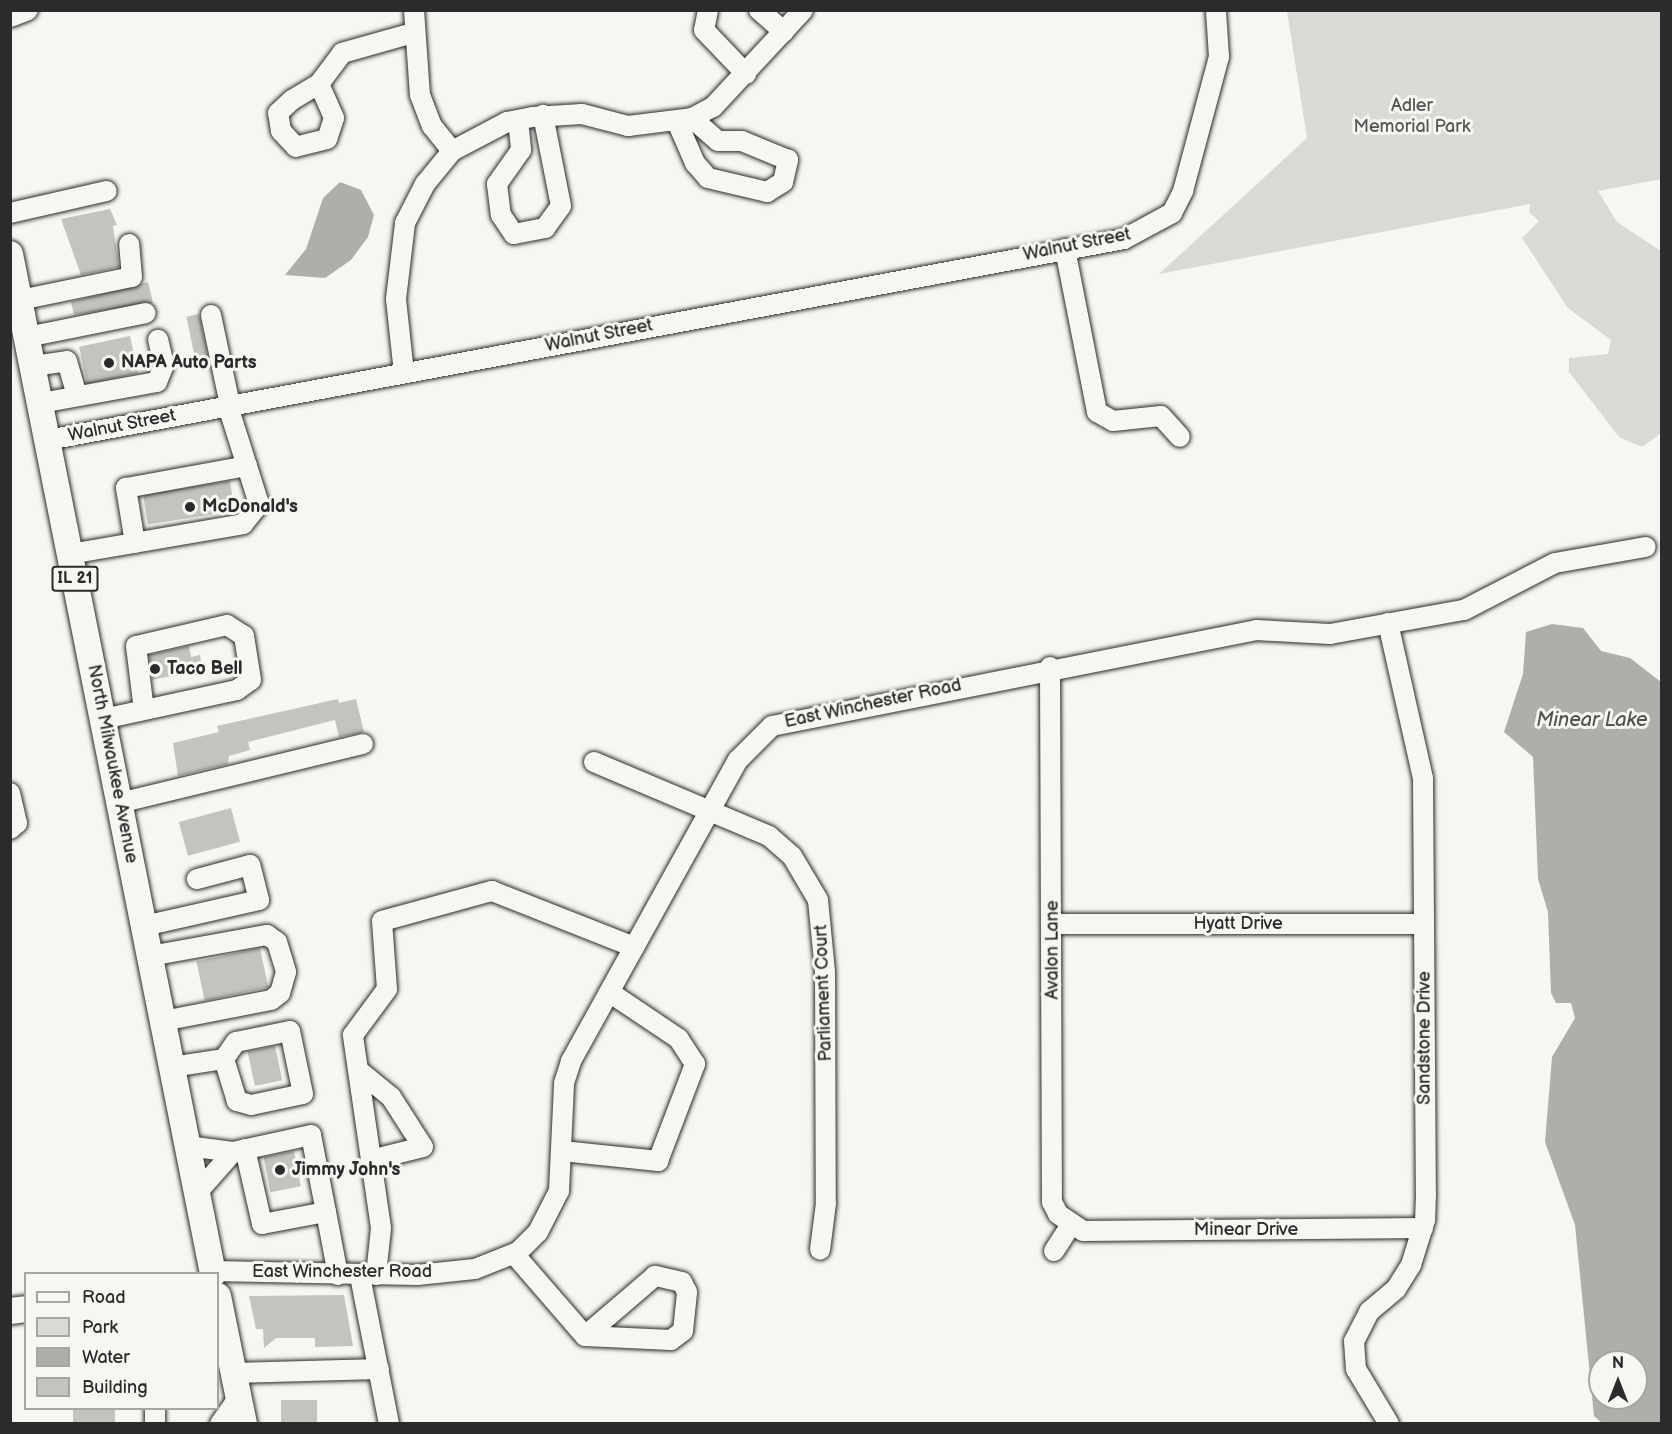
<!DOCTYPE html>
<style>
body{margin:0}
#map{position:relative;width:1672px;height:1434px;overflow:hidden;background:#f6f6f2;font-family:"Balsamiq Sans",sans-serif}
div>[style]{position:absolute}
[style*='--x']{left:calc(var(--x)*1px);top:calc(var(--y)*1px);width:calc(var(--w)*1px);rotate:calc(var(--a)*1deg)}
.green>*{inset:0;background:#d9d9d5}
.water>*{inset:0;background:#aeaeab}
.building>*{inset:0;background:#c3c3c0;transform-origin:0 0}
.roads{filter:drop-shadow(0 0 2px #2b2b2b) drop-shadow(0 0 2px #2b2b2b)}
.minor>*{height:20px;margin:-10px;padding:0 10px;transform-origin:10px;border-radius:10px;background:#f6f6f2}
.major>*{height:26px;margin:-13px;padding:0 13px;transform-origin:13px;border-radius:13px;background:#f6f6f2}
.dots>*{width:16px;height:16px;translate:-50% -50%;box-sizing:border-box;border:3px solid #f6f6f2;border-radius:50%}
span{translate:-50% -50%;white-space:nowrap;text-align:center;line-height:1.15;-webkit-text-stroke:6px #f6f6f2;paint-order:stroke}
.shield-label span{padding:2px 4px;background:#f6f6f2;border:2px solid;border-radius:4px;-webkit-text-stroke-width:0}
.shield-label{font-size:16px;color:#2b2b2b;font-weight:700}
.park-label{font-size:18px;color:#565656}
.street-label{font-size:18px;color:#2b2b2b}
.poi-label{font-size:18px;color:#2b2b2b;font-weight:700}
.left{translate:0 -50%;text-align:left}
.water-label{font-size:20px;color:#525251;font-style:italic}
.frame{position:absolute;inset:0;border:12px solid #2b2b2b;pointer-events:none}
.legend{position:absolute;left:24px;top:1272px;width:195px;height:138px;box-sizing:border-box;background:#f6f6f2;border:2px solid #a5a5a2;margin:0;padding:8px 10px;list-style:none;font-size:18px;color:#2b2b2b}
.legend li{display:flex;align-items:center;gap:12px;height:30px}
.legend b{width:30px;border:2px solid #a5a5a2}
.north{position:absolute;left:1588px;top:1350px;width:60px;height:60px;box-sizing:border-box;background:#f6f6f2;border:2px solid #a5a5a2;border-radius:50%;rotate:0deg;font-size:16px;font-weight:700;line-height:24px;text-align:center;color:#2b2b2b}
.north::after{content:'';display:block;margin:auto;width:21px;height:27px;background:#2b2b2b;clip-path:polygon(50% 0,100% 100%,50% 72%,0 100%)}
</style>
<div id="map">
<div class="green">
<i style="clip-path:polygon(1287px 11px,1661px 11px,1661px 179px,1598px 191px,1617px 222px,1661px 251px,1661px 433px,1642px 447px,1619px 437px,1569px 372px,1569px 358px,1608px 354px,1611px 340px,1568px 308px,1522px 238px,1539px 221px,1529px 212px,1530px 204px,1159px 274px,1307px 138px)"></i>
</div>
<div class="water">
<i style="clip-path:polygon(340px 182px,361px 190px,374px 215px,368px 237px,351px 260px,325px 278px,285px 275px,306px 249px,323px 198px)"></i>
<i style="clip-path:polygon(evenodd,1552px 624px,1583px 628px,1601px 651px,1630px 658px,1661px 682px,1661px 1423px,1602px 1423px,1594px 1416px,1575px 1225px,1545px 1142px,1552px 1057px,1575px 1018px,1571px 1003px,1556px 1003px,1551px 993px,1548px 912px,1538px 879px,1533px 757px,1504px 732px,1523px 674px,1526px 632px,1552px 624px,1600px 1362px,1636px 1362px,1636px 1398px,1600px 1398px,1600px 1362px)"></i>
</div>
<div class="building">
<i style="clip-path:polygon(110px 209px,117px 225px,113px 226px,119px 267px,81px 275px,61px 219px)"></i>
<i style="clip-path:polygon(148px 282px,153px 303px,74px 315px,71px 302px)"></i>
<i style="left:199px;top:314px;width:44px;height:13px;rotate:78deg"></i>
<i style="left:130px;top:336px;width:38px;height:52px;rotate:78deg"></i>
<i style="left:230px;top:481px;width:30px;height:88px;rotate:81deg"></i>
<i style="clip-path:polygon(189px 646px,191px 657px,200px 655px,202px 669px,152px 680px,149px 655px)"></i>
<i style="clip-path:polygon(338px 699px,339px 703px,356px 699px,364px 732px,339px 737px,335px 720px,248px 742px,250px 750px,229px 756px,228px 764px,178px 776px,173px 743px,219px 732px,217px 726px)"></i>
<i style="left:231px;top:808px;width:35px;height:54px;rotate:75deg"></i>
<i style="left:260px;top:948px;width:40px;height:65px;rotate:78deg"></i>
<i style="left:275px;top:1046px;width:35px;height:28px;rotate:78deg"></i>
<i style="left:294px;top:1151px;width:36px;height:31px;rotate:79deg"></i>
<i style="clip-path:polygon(344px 1295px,353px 1346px,315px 1347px,315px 1338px,276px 1338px,264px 1348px,263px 1329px,256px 1329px,249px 1296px)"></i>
<i style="left:281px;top:1400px;width:36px;height:24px"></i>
<i style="left:73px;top:1408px;width:42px;height:16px"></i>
</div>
<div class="roads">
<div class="minor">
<i style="--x:414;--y:10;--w:85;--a:86"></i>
<i style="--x:420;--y:95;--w:33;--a:69"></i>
<i style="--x:432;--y:126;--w:32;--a:51"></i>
<i style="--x:708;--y:10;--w:20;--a:101"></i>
<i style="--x:704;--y:30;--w:61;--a:46.3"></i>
<i style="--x:759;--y:10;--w:33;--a:41"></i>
<i style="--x:10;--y:17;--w:19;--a:-21"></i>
<i style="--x:319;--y:84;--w:37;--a:66"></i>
<i style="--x:334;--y:118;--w:22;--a:108"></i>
<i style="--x:327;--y:139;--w:32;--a:166"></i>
<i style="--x:296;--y:147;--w:22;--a:-133"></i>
<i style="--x:281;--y:131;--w:18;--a:-99"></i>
<i style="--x:278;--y:113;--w:19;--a:-43"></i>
<i style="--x:292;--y:100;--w:31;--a:-31"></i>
<i style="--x:319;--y:84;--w:39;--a:-53"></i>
<i style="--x:342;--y:53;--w:74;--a:-15.7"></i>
<i style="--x:518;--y:120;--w:30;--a:84"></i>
<i style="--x:521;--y:150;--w:42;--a:125.2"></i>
<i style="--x:497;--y:184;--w:31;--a:83"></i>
<i style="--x:501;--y:215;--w:23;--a:56"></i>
<i style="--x:514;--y:234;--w:32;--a:-11"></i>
<i style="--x:545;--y:228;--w:27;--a:-54"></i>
<i style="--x:561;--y:206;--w:93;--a:-101.2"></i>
<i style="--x:678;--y:124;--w:43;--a:66.4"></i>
<i style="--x:695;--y:163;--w:20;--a:49"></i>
<i style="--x:708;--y:178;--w:61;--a:13.3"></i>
<i style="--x:767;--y:192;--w:19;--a:-32"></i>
<i style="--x:783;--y:182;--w:23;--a:-77"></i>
<i style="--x:788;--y:160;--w:50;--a:-157.6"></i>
<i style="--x:742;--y:141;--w:24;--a:180"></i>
<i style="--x:718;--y:141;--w:35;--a:-139"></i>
<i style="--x:10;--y:213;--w:99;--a:-12.8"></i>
<i style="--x:1065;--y:249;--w:166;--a:78.9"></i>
<i style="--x:1097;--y:412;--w:18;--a:29"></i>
<i style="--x:1113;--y:421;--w:48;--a:-5.9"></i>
<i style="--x:1161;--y:416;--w:28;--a:48"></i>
<i style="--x:20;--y:300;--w:114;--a:-11.6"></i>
<i style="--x:132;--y:277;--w:33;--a:-95"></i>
<i style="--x:211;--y:315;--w:92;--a:78.1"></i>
<i style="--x:27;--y:337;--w:121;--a:-11.4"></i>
<i style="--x:33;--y:366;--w:34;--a:-8"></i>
<i style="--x:67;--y:361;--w:36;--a:74"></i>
<i style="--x:404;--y:373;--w:74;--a:-96.2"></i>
<i style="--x:396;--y:299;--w:77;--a:-83.2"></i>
<i style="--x:405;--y:223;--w:44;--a:-62.9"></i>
<i style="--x:425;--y:184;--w:43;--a:-50.7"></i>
<i style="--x:452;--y:151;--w:62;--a:-27.8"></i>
<i style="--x:507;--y:122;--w:26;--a:-11"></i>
<i style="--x:533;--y:117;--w:49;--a:-3.5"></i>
<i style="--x:582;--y:114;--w:48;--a:14.6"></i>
<i style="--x:628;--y:126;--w:64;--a:-7.1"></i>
<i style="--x:692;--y:118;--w:24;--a:-28"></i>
<i style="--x:713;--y:107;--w:132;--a:-47.1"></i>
<i style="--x:41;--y:403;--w:118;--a:-10.3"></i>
<i style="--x:157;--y:382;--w:18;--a:-68"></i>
<i style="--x:164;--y:365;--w:26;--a:-103"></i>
<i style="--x:48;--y:440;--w:1095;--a:-10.58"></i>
<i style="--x:1124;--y:239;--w:55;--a:-28.4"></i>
<i style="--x:1172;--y:213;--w:25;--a:-63"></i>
<i style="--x:1183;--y:191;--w:139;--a:-75"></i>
<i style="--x:1219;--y:57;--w:47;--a:-93.7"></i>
<i style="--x:135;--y:543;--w:56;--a:-99.3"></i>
<i style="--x:126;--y:488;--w:123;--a:-10.3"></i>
<i style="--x:70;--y:554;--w:176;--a:-9.8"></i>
<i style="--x:243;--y:524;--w:26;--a:-51"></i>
<i style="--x:259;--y:504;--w:103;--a:-107.6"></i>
<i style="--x:1388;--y:623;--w:159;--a:77.3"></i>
<i style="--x:1423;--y:778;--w:416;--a:89.6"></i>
<i style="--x:1426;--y:1194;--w:26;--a:92"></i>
<i style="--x:1425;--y:1220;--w:47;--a:107.3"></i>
<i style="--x:1411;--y:1265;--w:28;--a:122"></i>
<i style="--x:1396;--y:1289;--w:35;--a:140"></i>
<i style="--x:1369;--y:1312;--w:33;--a:117"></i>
<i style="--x:1354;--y:1341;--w:28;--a:86"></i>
<i style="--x:1356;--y:1369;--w:64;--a:59"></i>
<i style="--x:1050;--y:667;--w:535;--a:89.79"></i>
<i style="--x:1052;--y:1202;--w:13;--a:63"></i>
<i style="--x:1058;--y:1214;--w:30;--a:34"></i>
<i style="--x:1083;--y:1231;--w:340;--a:-0.5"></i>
<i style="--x:103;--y:719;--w:137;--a:-12.2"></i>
<i style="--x:237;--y:690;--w:17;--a:-36"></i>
<i style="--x:251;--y:680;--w:45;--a:-99"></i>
<i style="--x:244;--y:636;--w:20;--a:-147"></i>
<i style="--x:227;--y:625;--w:93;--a:167"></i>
<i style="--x:136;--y:646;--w:64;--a:82.9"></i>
<i style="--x:594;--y:762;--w:190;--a:22.9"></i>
<i style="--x:769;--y:836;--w:30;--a:41"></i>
<i style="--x:792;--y:856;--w:51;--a:59.4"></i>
<i style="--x:818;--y:900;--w:72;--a:84.4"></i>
<i style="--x:825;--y:972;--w:231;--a:89.8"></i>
<i style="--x:826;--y:1203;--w:47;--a:97.3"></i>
<i style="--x:10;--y:793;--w:31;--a:77"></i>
<i style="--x:17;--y:823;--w:9;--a:139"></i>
<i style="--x:119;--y:803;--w:251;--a:-13.6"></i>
<i style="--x:1053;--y:924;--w:371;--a:0"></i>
<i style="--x:144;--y:926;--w:118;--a:-12.7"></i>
<i style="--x:259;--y:900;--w:36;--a:-104"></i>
<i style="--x:250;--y:865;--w:55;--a:165.2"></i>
<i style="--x:150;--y:956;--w:119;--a:-10.2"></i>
<i style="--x:267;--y:935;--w:12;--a:35"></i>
<i style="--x:277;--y:942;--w:31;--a:73"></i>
<i style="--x:286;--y:972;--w:22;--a:106"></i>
<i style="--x:280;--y:993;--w:11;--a:142"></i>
<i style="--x:271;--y:1000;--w:110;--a:169"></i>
<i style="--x:172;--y:1067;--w:53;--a:-8.7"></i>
<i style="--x:224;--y:1059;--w:21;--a:-55"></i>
<i style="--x:236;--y:1042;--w:55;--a:-11.5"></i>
<i style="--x:290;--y:1031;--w:64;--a:78.3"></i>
<i style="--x:303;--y:1094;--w:53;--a:168.1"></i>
<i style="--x:251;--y:1105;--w:15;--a:-164"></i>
<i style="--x:237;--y:1101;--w:44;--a:-107.2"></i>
<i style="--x:358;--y:1070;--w:43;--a:39.3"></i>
<i style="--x:391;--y:1097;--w:59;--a:57.4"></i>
<i style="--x:423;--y:1147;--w:54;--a:166"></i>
<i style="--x:187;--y:1146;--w:46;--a:7.4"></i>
<i style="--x:233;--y:1152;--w:80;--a:-12.3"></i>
<i style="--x:311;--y:1135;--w:78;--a:79"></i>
<i style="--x:245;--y:1149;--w:77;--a:77.2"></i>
<i style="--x:262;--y:1224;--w:65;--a:-10.6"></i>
<i style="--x:326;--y:1212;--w:64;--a:79.2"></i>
<i style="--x:562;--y:1151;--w:97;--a:5.9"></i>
<i style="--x:658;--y:1161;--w:104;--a:-69.1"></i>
<i style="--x:695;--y:1064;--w:30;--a:-123"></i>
<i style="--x:679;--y:1039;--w:84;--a:-146.1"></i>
<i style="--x:196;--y:1194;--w:56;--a:-48.6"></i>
<i style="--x:1054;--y:1251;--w:31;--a:-57"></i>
<i style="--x:514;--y:1254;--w:108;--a:49.1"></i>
<i style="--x:585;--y:1336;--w:86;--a:2.7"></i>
<i style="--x:671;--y:1340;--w:15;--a:-37"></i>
<i style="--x:683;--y:1331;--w:39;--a:-84"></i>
<i style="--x:687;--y:1292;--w:11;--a:-117"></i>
<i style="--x:682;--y:1282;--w:28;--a:-167"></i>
<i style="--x:655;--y:1276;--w:92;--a:139.4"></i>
<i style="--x:212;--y:1271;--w:205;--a:1.1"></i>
<i style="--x:417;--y:1275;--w:58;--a:-5.9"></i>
<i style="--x:475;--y:1269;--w:46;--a:-21.6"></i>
<i style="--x:518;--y:1252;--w:28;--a:-45"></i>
<i style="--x:538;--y:1232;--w:46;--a:-62.9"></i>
<i style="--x:559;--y:1191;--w:108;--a:-87.3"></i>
<i style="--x:564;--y:1083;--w:23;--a:-72"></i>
<i style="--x:571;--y:1061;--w:344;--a:-61"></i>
<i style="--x:738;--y:760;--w:48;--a:-45"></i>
<i style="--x:772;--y:726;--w:493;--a:-11.2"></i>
<i style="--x:1256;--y:630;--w:74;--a:3.1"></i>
<i style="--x:1330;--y:634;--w:136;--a:-10.2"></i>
<i style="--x:1464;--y:610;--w:102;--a:-27.3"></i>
<i style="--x:1555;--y:563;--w:92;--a:-10"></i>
<i style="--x:376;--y:1275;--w:47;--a:-83.9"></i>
<i style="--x:381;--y:1228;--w:195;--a:-98.3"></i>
<i style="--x:353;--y:1035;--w:57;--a:-53.5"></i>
<i style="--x:387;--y:989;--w:68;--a:-94.2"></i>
<i style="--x:382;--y:921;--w:114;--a:-15.3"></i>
<i style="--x:492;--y:891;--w:153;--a:21.5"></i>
<i style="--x:360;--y:1276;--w:151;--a:78.9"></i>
<i style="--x:234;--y:1373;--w:145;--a:-1.6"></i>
<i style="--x:155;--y:1408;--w:16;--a:90"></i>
<i style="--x:220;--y:1424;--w:33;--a:-55"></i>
</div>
<div class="major">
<i style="--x:10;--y:254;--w:1040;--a:78.74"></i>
<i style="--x:218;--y:1296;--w:131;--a:78.5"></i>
<i style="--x:10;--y:1311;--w:16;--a:-7"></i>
</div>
</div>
<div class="dots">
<i style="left:109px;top:363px;background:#2b2b2b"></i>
<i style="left:190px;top:507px;background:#2b2b2b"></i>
<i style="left:155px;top:669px;background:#2b2b2b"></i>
<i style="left:280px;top:1170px;background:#2b2b2b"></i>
</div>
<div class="shield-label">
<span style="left:75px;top:579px">IL 21</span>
</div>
<div class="park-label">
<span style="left:1412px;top:117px">Adler<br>Memorial Park</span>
</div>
<div class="street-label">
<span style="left:1077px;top:245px;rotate:-11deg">Walnut Street</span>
<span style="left:599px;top:336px;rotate:-11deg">Walnut Street</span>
<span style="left:122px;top:426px;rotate:-11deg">Walnut Street</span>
<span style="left:873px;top:704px;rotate:-12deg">East Winchester Road</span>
<span style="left:112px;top:764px;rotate:79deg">North Milwaukee Avenue</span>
<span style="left:1238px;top:924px">Hyatt Drive</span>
<span style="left:1053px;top:950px;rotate:-90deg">Avalon Lane</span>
<span style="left:824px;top:993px;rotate:-92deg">Parliament Court</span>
<span style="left:1425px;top:1038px;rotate:-90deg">Sandstone Drive</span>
<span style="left:1246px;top:1230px">Minear Drive</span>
<span style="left:342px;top:1272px">East Winchester Road</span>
</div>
<div class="poi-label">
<span class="left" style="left:121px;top:363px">NAPA Auto Parts</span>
<span class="left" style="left:202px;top:507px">McDonald's</span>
<span class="left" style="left:167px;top:669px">Taco Bell</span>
<span class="left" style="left:292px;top:1170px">Jimmy John's</span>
</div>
<div class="water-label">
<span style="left:1592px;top:720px">Minear Lake</span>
</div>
<div class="frame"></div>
<ul class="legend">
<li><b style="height:8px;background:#f6f6f2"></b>Road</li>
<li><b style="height:16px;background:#d9d9d5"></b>Park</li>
<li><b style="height:16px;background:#aeaeab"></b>Water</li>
<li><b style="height:16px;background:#c3c3c0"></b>Building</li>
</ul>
<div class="north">N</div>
</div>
